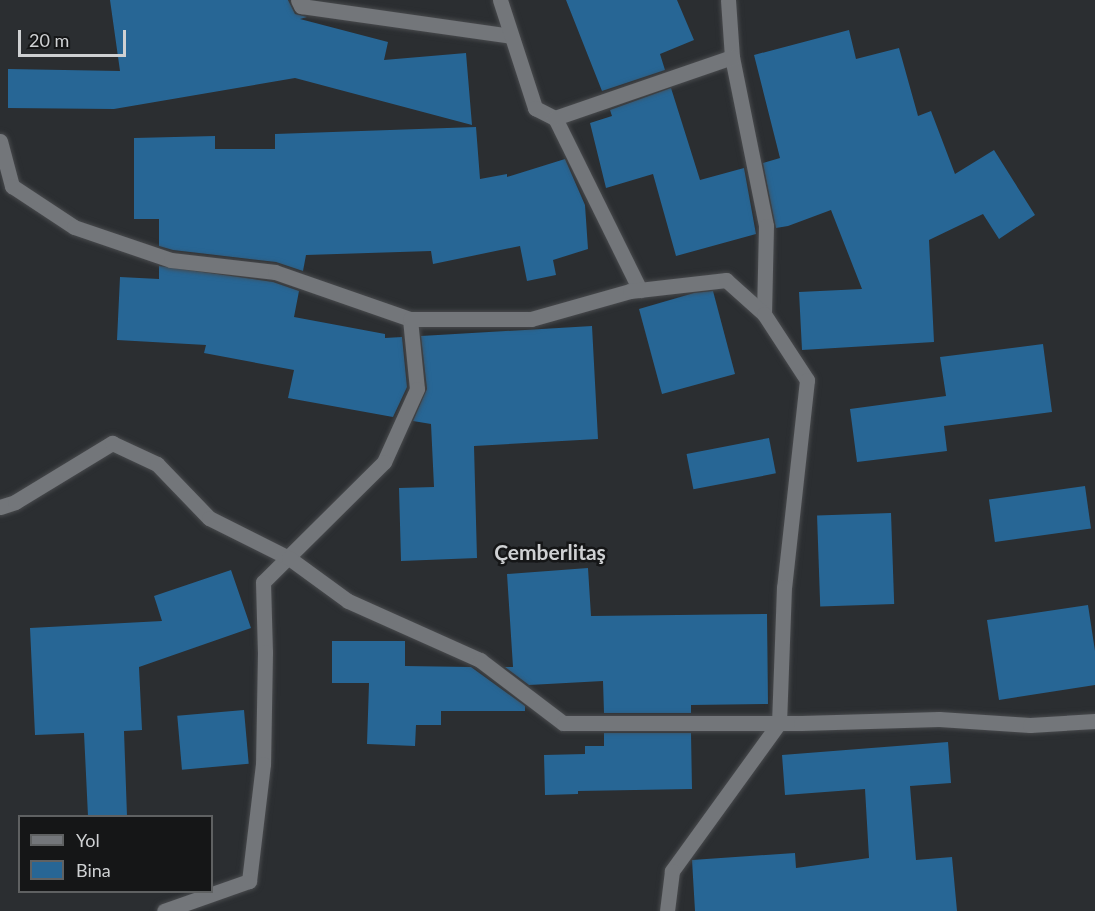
<!DOCTYPE html>
<meta charset="utf-8">
<style>
body{margin:0}
#map{position:relative;width:1095px;height:911px;overflow:hidden;background:#2b2e31;font-family:Lato,sans-serif}
div>[style]{position:absolute}
[style*='--x']{left:calc(var(--x)*1px);top:calc(var(--y)*1px);width:calc(var(--w)*1px);rotate:calc(var(--a)*1deg)}
.building>*{inset:0;background:#276695;transform-origin:0 0}
.roads{filter:drop-shadow(0 0 2px #484a4d) drop-shadow(0 0 2px #484a4d)}
.minor>*{height:15px;margin:-7.5px;padding:0 7.5px;transform-origin:7.5px;border-radius:7.5px;background:#73767a}
span{translate:-50% -50%;white-space:nowrap;text-align:center;line-height:1.15;-webkit-text-stroke:5px #151617;paint-order:stroke}
.quarter-label{font-size:21px;color:#cfd1d3;font-weight:700}
.legend{position:absolute;left:18px;top:815px;width:195px;height:78px;box-sizing:border-box;background:#151617;border:2px solid #5f6162;margin:0;padding:8px 10px;list-style:none;font-size:18px;color:#cfd1d3}
.legend li{display:flex;align-items:center;gap:12px;height:30px}
.legend b{width:30px;border:2px solid #5f6162}
.scale{position:absolute;left:18px;top:30px;width:108px;height:27px;box-sizing:border-box;border:3px solid #cfd1d3;border-top:0;padding-left:8px;font-size:18px;line-height:21px;white-space:nowrap;color:#cfd1d3;-webkit-text-stroke:4px #151617;paint-order:stroke}
</style>
<div id="map">
<div class="building">
<i style="clip-path:polygon(110px 0,288px 0,295px 14px,307px 17px,300px 19px,388px 42px,384px 60px,466px 53px,472px 125px,295px 78px,114px 109px,8px 108px,8px 69px,120px 71px)"></i>
<i style="clip-path:polygon(566px 0,677px 0,694px 40px,660px 54px,665px 70px,602px 91px)"></i>
<i style="clip-path:polygon(849px 30px,856px 59px,899px 48px,918px 116px,931px 111px,955px 174px,994px 150px,1035px 215px,999px 239px,983px 214px,929px 240px,934px 342px,802px 350px,799px 292px,862px 289px,831px 210px,788px 226px,776px 228px,763px 163px,780px 158px,754px 55px)"></i>
<i style="clip-path:polygon(671px 88px,700px 180px,744px 168px,756px 234px,676px 256px,653px 174px,606px 188px,590px 123px,612px 116px,610px 110px)"></i>
<i style="clip-path:polygon(476px 127px,480px 179px,507px 174px,507px 177px,565px 159px,585px 205px,588px 249px,553px 260px,556px 275px,527px 281px,520px 246px,433px 264px,431px 251px,306px 255px,303px 271px,276px 262px,173px 250px,159px 246px,159px 219px,134px 219px,134px 138px,215px 136px,215px 149px,275px 149px,275px 134px)"></i>
<i style="clip-path:polygon(159px 266px,273px 282px,299px 291px,294px 317px,385px 334px,385px 338px,402px 337px,407px 387px,393px 417px,288px 398px,294px 370px,204px 353px,206px 345px,117px 340px,120px 277px,159px 279px)"></i>
<i style="clip-path:polygon(713px 291px,735px 374px,662px 394px,639px 309px,694px 293px)"></i>
<i style="clip-path:polygon(592px 326px,598px 439px,474px 446px,477px 558px,401px 561px,399px 488px,434px 487px,431px 424px,413px 421px,427px 389px,421px 336px)"></i>
<i style="clip-path:polygon(1043px 344px,1052px 412px,944px 426px,947px 451px,857px 462px,850px 409px,946px 396px,940px 357px)"></i>
<i style="left:769px;top:438px;width:36px;height:84px;rotate:79deg"></i>
<i style="left:1085px;top:486px;width:43px;height:97px;rotate:82deg"></i>
<i style="left:891px;top:513px;width:91px;height:74px;rotate:88deg"></i>
<i style="clip-path:polygon(588px 568px,591px 616px,767px 614px,768px 704px,691px 705px,691px 713px,604px 713px,603px 681px,529px 685px,505px 667px,513px 667px,507px 574px)"></i>
<i style="clip-path:polygon(231px 570px,251px 628px,139px 667px,142px 730px,124px 731px,127px 816px,88px 816px,84px 733px,35px 735px,30px 628px,162px 621px,154px 596px)"></i>
<i style="clip-path:polygon(1088px 605px,1095px 651px,1095px 685px,999px 700px,987px 620px)"></i>
<i style="clip-path:polygon(332px 641px,405px 641px,405px 666px,471px 667px,525px 706px,525px 711px,441px 711px,441px 725px,416px 725px,415px 746px,367px 744px,369px 683px,332px 683px)"></i>
<i style="left:244px;top:710px;width:54px;height:67px;rotate:85deg"></i>
<i style="clip-path:polygon(604px 733px,691px 733px,692px 789px,578px 791px,578px 794px,545px 795px,544px 755px,585px 754px,585px 746px,604px 746px)"></i>
<i style="clip-path:polygon(948px 742px,951px 783px,910px 786px,916px 860px,952px 857px,957px 911px,695px 911px,692px 860px,795px 853px,796px 868px,869px 858px,865px 789px,785px 795px,782px 755px)"></i>
</div>
<div class="roads">
<div class="minor">
<i style="--x:298;--y:0;--w:7;--a:63"></i>
<i style="--x:301;--y:6;--w:212;--a:8.1"></i>
<i style="--x:500;--y:0;--w:114;--a:72"></i>
<i style="--x:535;--y:108;--w:22;--a:27"></i>
<i style="--x:555;--y:118;--w:192;--a:63.7"></i>
<i style="--x:728;--y:0;--w:57;--a:86"></i>
<i style="--x:732;--y:57;--w:172;--a:78.6"></i>
<i style="--x:766;--y:226;--w:88;--a:91.3"></i>
<i style="--x:555;--y:118;--w:187;--a:-19"></i>
<i style="--x:0;--y:141;--w:47;--a:75.1"></i>
<i style="--x:12;--y:186;--w:74;--a:33.5"></i>
<i style="--x:74;--y:227;--w:102;--a:18.8"></i>
<i style="--x:171;--y:260;--w:105;--a:6.6"></i>
<i style="--x:275;--y:272;--w:143;--a:19.2"></i>
<i style="--x:410;--y:319;--w:70;--a:84.3"></i>
<i style="--x:417;--y:389;--w:80;--a:114.3"></i>
<i style="--x:384;--y:462;--w:170;--a:135.2"></i>
<i style="--x:263;--y:582;--w:70;--a:88.4"></i>
<i style="--x:265;--y:652;--w:112;--a:91"></i>
<i style="--x:263;--y:764;--w:118;--a:96.8"></i>
<i style="--x:249;--y:881;--w:90;--a:160.6"></i>
<i style="--x:410;--y:319;--w:121;--a:0"></i>
<i style="--x:531;--y:319;--w:103;--a:-15.8"></i>
<i style="--x:630;--y:291;--w:97;--a:-6.5"></i>
<i style="--x:726;--y:280;--w:51;--a:41.8"></i>
<i style="--x:764;--y:314;--w:79;--a:56.9"></i>
<i style="--x:807;--y:380;--w:208;--a:96.3"></i>
<i style="--x:784;--y:587;--w:136;--a:92.1"></i>
<i style="--x:779;--y:723;--w:183;--a:125.9"></i>
<i style="--x:672;--y:871;--w:40;--a:97.1"></i>
<i style="--x:0;--y:507;--w:16;--a:-18"></i>
<i style="--x:15;--y:502;--w:114;--a:-31.3"></i>
<i style="--x:112;--y:443;--w:50;--a:25"></i>
<i style="--x:157;--y:464;--w:75;--a:46.1"></i>
<i style="--x:209;--y:518;--w:89;--a:26.6"></i>
<i style="--x:289;--y:558;--w:73;--a:36.1"></i>
<i style="--x:348;--y:601;--w:145;--a:24.1"></i>
<i style="--x:480;--y:660;--w:104;--a:37.2"></i>
<i style="--x:563;--y:723;--w:238;--a:0"></i>
<i style="--x:801;--y:723;--w:138;--a:-1.7"></i>
<i style="--x:939;--y:719;--w:91;--a:3.8"></i>
<i style="--x:1030;--y:725;--w:65;--a:-3.5"></i>
</div>
</div>
<div class="quarter-label">
<span style="left:550px;top:552px">Çemberlitaş</span>
</div>
<ul class="legend">
<li><b style="height:8px;background:#73767a"></b>Yol</li>
<li><b style="height:16px;background:#276695"></b>Bina</li>
</ul>
<div class="scale">20 m</div>
</div>
